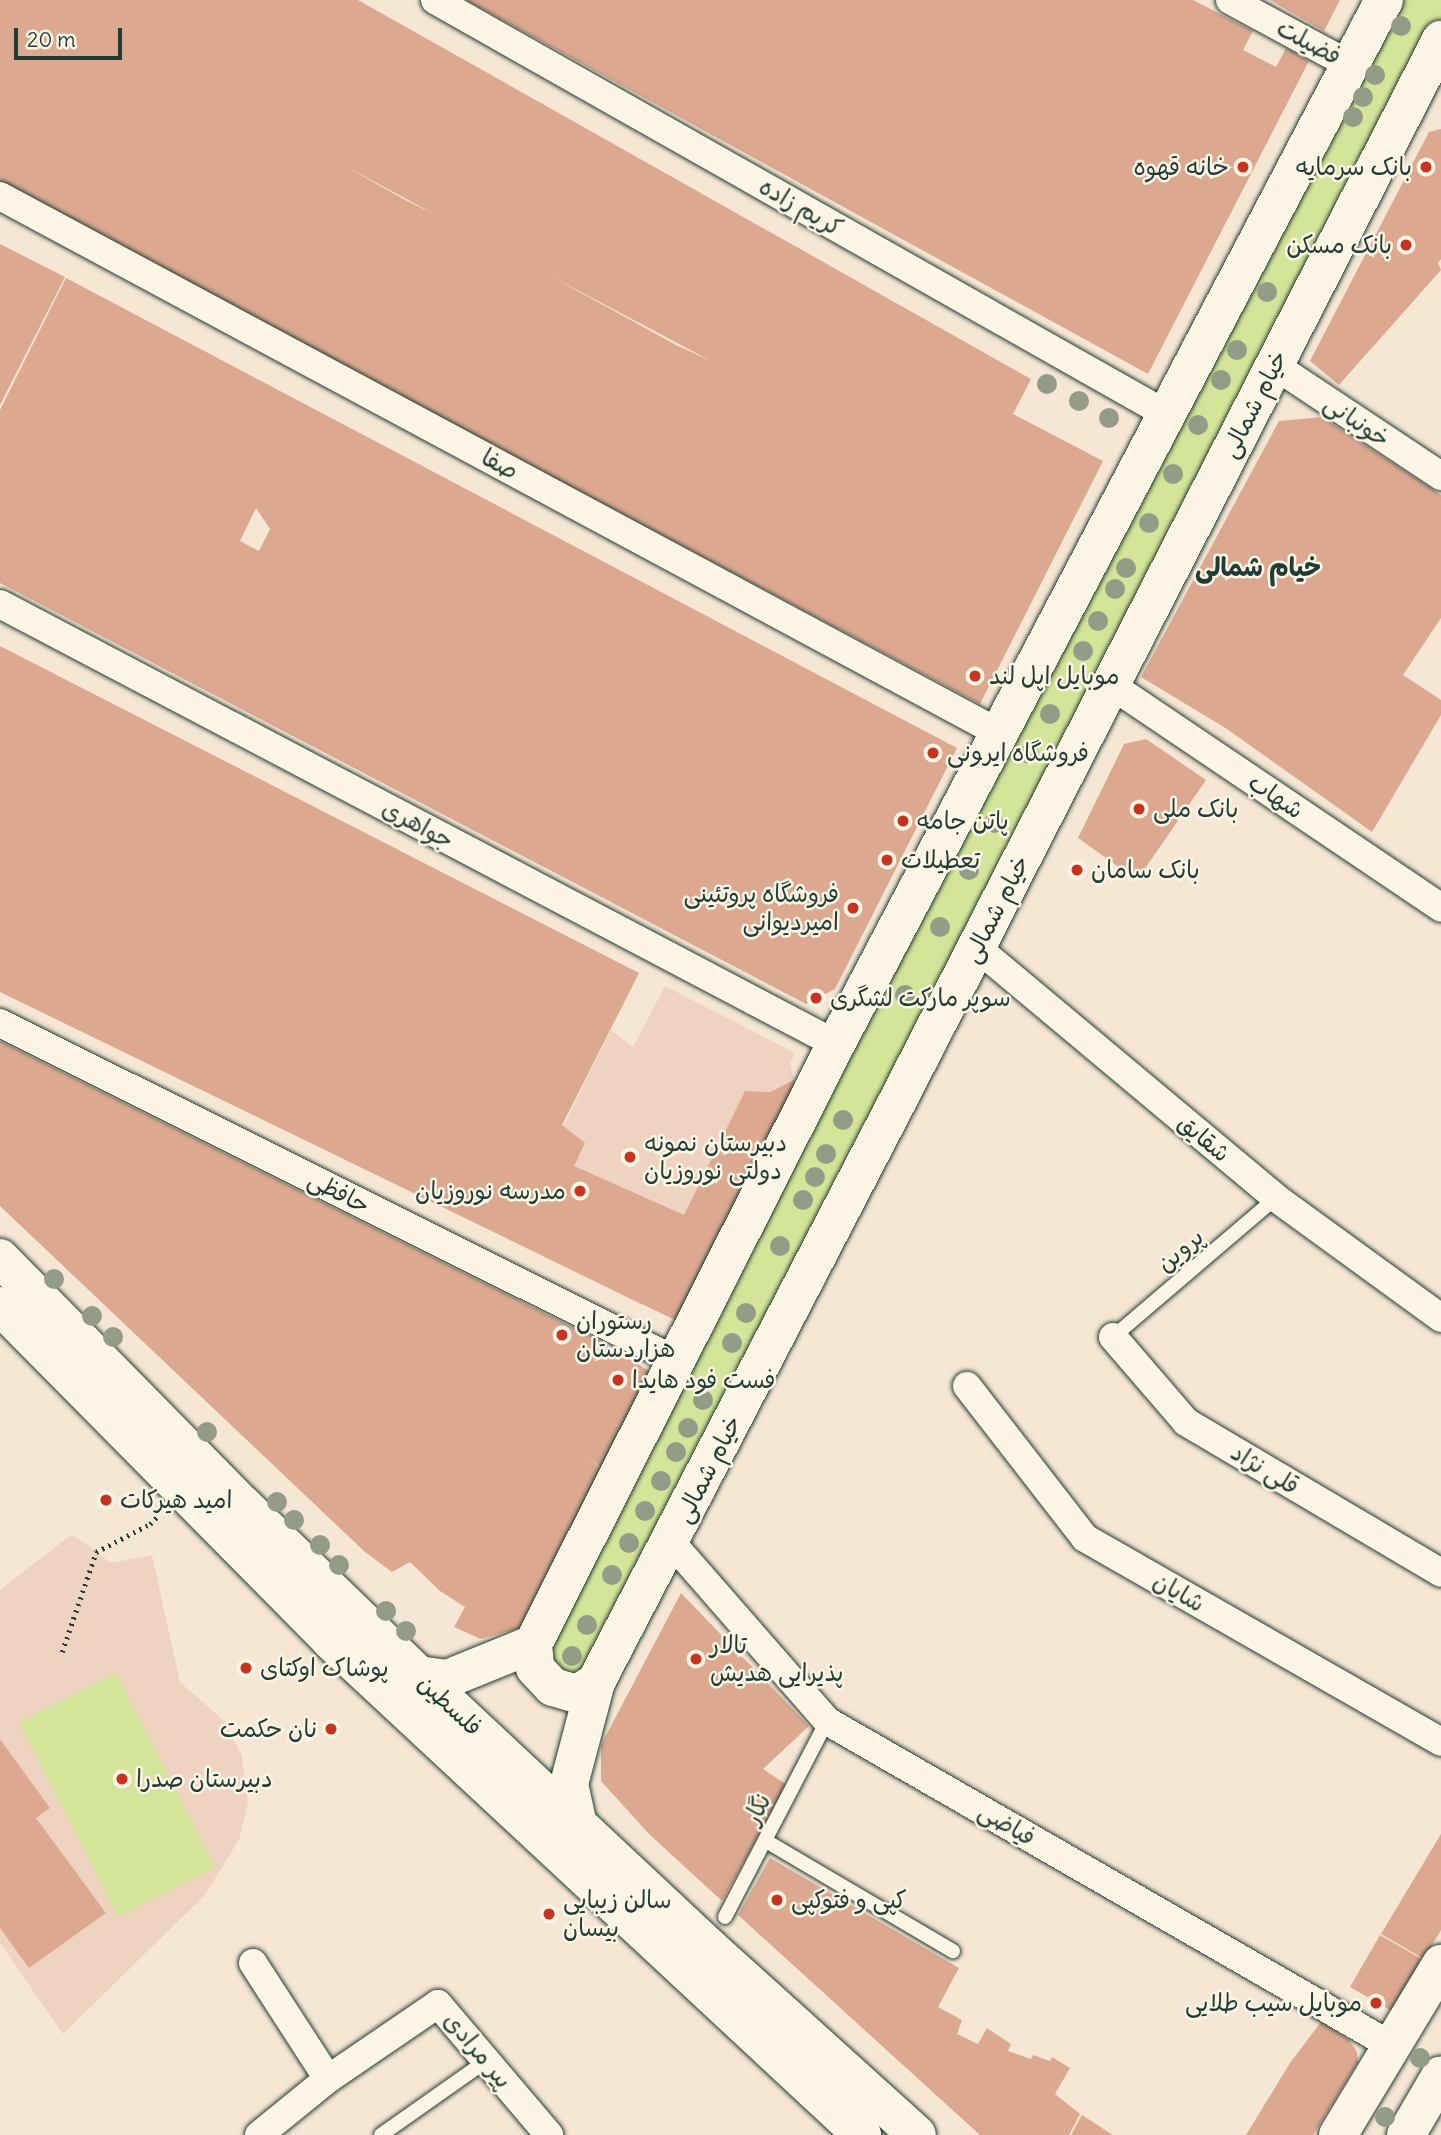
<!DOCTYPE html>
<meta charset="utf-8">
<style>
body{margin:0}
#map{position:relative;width:1441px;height:2135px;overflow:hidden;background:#f6e6d4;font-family:Delius,"Playpen Sans Arabic",sans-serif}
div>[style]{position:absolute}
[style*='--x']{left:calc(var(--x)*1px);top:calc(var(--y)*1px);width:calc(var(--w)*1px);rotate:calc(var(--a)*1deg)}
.built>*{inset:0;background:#eed4c0}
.green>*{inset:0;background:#d4e498;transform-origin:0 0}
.building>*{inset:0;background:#dca990;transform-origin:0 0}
.path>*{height:4.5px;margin-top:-2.25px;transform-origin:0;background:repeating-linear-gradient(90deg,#1f3d34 0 2px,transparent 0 7px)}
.roads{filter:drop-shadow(0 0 2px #1f3d34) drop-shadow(0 0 2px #1f3d34)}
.lane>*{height:14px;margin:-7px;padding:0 7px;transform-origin:7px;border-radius:7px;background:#fcf5e5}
.street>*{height:28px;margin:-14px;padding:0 14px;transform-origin:14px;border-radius:14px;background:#fcf5e5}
.secondary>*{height:38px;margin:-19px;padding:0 19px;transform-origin:19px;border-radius:19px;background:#fcf5e5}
.trees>*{width:20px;height:20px;margin:-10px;border-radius:50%;background:#949b87}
.dots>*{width:19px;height:19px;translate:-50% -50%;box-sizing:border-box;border:4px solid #fcf5e5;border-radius:50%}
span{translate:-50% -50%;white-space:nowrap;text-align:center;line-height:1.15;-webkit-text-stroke:5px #fcf5e5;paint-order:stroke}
.street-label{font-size:24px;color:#1f3d34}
.poi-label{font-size:24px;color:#1f3d34}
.right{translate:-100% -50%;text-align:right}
.left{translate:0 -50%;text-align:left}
.neighbourhood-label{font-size:26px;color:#1f3d34;font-weight:700}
.scale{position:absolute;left:14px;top:28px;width:108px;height:32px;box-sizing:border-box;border:4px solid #1f3d34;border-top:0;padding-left:9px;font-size:21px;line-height:24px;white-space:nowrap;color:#1f3d34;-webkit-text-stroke:5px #fcf5e5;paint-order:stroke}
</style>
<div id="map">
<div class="built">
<i style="clip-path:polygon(665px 986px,795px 1053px,790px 1062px,794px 1080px,770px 1092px,745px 1091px,641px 1305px,507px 1239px,611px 1030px,633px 1047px)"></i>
<i style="clip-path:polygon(72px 1534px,111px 1563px,152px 1555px,180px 1682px,225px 1722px,242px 1756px,248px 1802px,239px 1840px,204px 1896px,63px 2034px,0 1943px,0 1590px)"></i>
</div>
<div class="green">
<i style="clip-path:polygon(1384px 0,1441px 0,1441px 40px,596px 1682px,539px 1675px,677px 1361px)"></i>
<i style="left:116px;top:1673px;width:218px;height:109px;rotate:63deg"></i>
</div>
<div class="building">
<i style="clip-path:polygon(evenodd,0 0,358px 0,1031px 379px,1013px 414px,1103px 461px,980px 704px,0 184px,0 0,338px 162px,434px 214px,407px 201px,338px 162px,0 0,547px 274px,711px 361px,676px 345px,547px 274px)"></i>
<i style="clip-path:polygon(466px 0,1193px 0,1253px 31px,1243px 50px,1276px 67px,1286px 48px,1309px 61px,1148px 374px)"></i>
<i style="clip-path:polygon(1270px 0,1340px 0,1324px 31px)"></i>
<i style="clip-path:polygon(1441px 129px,1441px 259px,1438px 263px,1441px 270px,1339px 385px,1310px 361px,1429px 132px)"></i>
<i style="clip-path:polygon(0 244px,65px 277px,0 405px)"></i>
<i style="clip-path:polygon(evenodd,66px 278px,957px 748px,835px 989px,806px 1004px,0 583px,0 410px,66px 278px,256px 508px,270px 529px,259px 551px,240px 541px,256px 508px)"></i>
<i style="clip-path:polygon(1322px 417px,1441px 495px,1441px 618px,1403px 675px,1441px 700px,1441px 715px,1372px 832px,1227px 729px,1141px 677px,1279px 421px)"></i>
<i style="clip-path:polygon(0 646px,639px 973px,562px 1125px,585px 1143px,574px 1166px,684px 1215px,745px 1091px,770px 1092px,794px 1080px,797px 1090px,681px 1323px,0 992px)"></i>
<i style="clip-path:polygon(1146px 739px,1206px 780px,1137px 880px,1078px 838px,1124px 744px)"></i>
<i style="clip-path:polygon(0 1041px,602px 1342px,652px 1373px,604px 1470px,585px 1455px,604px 1471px,520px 1628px,481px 1639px,454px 1627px,465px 1607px,440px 1591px,410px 1562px,392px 1572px,365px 1552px,0 1206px)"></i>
<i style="clip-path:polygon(681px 1593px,809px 1726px,763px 1769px,787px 1785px,722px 1901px,649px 1834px,601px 1781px,601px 1745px)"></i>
<i style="clip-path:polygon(0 1739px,50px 1808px,36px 1818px,106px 1913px,29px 1968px,0 1928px)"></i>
<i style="clip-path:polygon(1441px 1834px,1441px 1930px,1424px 1959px,1381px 1934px)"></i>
<i style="clip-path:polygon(770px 1858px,959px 1968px,938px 2007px,962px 2020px,957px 2034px,978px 2044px,987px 2028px,1011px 2044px,1008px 2051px,1031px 2059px,1033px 2055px,1050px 2061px,1052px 2057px,1070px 2068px,1055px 2094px,1080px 2114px,1069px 2135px,980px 2135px,738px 1915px)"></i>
<i style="left:1380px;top:1935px;width:50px;height:60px;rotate:30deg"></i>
<i style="clip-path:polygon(1321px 2022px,1349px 2040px,1357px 2052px,1358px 2062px,1313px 2135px,1246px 2135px,1290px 2063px)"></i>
<i style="clip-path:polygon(1082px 2115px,1113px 2135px,1071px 2135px)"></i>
</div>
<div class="path">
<i style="--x:62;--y:1652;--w:106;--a:-71.2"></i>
<i style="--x:96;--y:1552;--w:61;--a:-27.4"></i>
<i style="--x:150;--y:1524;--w:10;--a:-45"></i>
</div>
<div class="roads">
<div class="lane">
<i style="--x:1113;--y:1337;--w:214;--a:-40.5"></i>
<i style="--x:766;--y:1841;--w:217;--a:30.5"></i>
<i style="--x:725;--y:1917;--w:221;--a:-62.5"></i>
<i style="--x:381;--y:2135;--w:128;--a:-35.2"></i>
</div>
<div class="street">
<i style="--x:435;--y:0;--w:840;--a:29.52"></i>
<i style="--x:1230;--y:0;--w:136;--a:28.4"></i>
<i style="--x:0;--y:196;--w:1134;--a:28.26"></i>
<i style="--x:1274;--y:365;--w:201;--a:33.6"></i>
<i style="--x:0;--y:604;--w:945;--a:27.76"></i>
<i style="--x:1111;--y:685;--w:398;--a:34"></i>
<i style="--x:976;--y:947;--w:391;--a:39.9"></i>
<i style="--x:1276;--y:1198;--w:204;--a:36"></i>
<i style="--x:0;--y:1023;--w:757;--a:26.53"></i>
<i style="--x:1113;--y:1337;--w:112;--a:49.3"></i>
<i style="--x:1186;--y:1422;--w:296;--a:30.6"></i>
<i style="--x:967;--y:1386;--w:192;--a:52.2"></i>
<i style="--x:1085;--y:1538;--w:410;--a:29.8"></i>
<i style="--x:671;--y:1542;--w:237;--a:48.9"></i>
<i style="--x:827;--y:1721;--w:652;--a:29.91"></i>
<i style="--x:253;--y:1963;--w:138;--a:57.1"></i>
<i style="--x:259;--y:2135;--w:89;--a:-39.1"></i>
<i style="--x:328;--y:2079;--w:133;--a:-34.3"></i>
<i style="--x:438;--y:2004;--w:172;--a:49.7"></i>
</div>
<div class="secondary">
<i style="--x:0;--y:1258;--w:345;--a:45.5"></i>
<i style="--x:242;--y:1504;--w:259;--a:44.1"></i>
<i style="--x:428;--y:1684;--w:385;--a:43.1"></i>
<i style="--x:709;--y:1947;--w:280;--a:42.1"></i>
<i style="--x:0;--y:1306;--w:470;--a:45.3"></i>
<i style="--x:330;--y:1640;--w:727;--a:42.94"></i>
<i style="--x:533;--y:1644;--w:24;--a:85"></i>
<i style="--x:535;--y:1668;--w:26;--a:47"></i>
<i style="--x:553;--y:1687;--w:25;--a:16"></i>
<i style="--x:577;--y:1694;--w:22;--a:-32"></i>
<i style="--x:418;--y:1675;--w:29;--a:8"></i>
<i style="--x:447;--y:1679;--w:93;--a:-22.1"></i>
<i style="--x:533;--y:1644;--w:672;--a:-63.21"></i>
<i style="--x:836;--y:1044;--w:1179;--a:-62.3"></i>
<i style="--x:578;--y:1825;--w:42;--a:-102.4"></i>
<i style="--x:569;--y:1784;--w:106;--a:-75.2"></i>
<i style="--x:596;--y:1682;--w:649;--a:-62.57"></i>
<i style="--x:895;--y:1106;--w:1198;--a:-62.88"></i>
<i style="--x:1338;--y:2135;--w:200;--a:-58.9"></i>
<i style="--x:1406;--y:2135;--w:69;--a:-59.7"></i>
</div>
</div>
<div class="trees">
<i style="left:1401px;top:26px"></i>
<i style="left:1375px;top:75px"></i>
<i style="left:1363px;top:97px"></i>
<i style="left:1353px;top:117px"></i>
<i style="left:1267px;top:292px"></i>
<i style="left:1237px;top:350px"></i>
<i style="left:1221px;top:380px"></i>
<i style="left:1047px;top:384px"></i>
<i style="left:1079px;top:401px"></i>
<i style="left:1109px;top:418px"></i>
<i style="left:1198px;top:425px"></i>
<i style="left:1173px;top:474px"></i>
<i style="left:1149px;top:523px"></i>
<i style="left:1126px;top:568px"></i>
<i style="left:1115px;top:589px"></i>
<i style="left:1098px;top:621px"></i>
<i style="left:1083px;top:651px"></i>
<i style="left:1050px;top:714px"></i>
<i style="left:1029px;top:754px"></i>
<i style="left:994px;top:823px"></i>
<i style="left:969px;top:870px"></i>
<i style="left:940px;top:927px"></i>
<i style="left:905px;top:995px"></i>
<i style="left:843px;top:1120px"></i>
<i style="left:826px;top:1154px"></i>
<i style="left:815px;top:1177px"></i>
<i style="left:803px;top:1200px"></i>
<i style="left:780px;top:1246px"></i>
<i style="left:54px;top:1279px"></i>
<i style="left:746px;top:1313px"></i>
<i style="left:92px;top:1316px"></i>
<i style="left:113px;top:1337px"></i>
<i style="left:732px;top:1343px"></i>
<i style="left:703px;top:1400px"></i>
<i style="left:688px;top:1428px"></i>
<i style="left:207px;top:1432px"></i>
<i style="left:676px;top:1452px"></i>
<i style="left:661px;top:1481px"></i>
<i style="left:277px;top:1502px"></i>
<i style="left:645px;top:1511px"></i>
<i style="left:294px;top:1520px"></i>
<i style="left:629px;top:1543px"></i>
<i style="left:320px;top:1545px"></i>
<i style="left:339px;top:1565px"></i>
<i style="left:612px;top:1575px"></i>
<i style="left:386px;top:1611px"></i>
<i style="left:587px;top:1625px"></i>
<i style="left:406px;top:1631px"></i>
<i style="left:572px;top:1656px"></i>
<i style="left:1420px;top:2058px"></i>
<i style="left:1385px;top:2117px"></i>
</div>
<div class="dots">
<i style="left:1243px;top:167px;background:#c8321e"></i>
<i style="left:1426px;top:167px;background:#c8321e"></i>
<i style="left:1406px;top:245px;background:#c8321e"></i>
<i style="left:975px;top:676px;background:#c8321e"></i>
<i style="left:933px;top:753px;background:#c8321e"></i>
<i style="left:1139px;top:809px;background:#c8321e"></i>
<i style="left:903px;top:821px;background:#c8321e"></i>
<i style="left:887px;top:860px;background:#c8321e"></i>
<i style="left:1077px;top:870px;background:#c8321e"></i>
<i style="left:853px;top:908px;background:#c8321e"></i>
<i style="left:816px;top:998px;background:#c8321e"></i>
<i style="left:630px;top:1157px;background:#c8321e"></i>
<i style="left:580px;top:1191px;background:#c8321e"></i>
<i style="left:562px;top:1335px;background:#c8321e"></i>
<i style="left:618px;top:1380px;background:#c8321e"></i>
<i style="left:106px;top:1500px;background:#c8321e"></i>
<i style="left:696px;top:1659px;background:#c8321e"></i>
<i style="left:246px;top:1668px;background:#c8321e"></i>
<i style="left:331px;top:1729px;background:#c8321e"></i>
<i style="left:122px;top:1779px;background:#c8321e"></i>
<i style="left:777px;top:1900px;background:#c8321e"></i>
<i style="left:549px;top:1914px;background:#c8321e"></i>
<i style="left:1376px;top:2003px;background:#c8321e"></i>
</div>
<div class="street-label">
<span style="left:1309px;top:42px;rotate:28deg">فضیلت</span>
<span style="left:801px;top:207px;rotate:30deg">کریم زاده</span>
<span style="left:1254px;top:404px;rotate:-63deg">خیام شمالی</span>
<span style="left:1357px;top:421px;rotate:34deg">خونبانی</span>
<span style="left:500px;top:464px;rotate:28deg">صفا</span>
<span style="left:1276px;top:796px;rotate:34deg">شهاب</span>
<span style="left:418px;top:824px;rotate:28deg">جواهری</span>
<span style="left:996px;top:909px;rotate:-63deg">خیام شمالی</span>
<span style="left:1204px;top:1138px;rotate:40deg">شقایق</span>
<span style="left:339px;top:1192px;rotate:27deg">حافظی</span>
<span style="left:1180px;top:1250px;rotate:-40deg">پروین</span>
<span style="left:708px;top:1469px;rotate:-63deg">خیام شمالی</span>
<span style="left:1265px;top:1469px;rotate:31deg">قلی نژاد</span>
<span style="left:1179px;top:1592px;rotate:30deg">شایان</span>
<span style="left:450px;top:1705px;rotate:43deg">فلسطین</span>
<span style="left:757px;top:1809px;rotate:-63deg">نگار</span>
<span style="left:1007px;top:1824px;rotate:30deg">فیاضی</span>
<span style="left:478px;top:2050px;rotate:50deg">پیر مرادی</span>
</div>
<div class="poi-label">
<span class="right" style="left:1229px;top:167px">خانه قهوه</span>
<span class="right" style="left:1412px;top:167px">بانک سرمایه</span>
<span class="right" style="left:1392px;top:245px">بانک مسکن</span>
<span class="left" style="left:989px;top:676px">موبایل اپل لند</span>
<span class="left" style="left:947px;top:753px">فروشگاه ایرونی</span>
<span class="left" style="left:1153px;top:809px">بانک ملی</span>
<span class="left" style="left:917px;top:821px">پاتن جامه</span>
<span class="left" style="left:901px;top:860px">تعطیلات</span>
<span class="left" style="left:1091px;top:870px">بانک سامان</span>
<span class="right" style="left:839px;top:908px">فروشگاه پروتئینی<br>امیردیوانی</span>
<span class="left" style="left:830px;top:998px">سوپر مارکت لشگری</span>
<span class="left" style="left:644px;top:1157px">دبیرستان نمونه<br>دولتی نوروزیان</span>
<span class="right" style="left:566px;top:1191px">مدرسه نوروزیان</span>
<span class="left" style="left:576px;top:1335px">رستوران<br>هزاردستان</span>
<span class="left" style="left:632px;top:1380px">فست فود هایدا</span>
<span class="left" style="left:120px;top:1500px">امید هیرکات</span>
<span class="left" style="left:710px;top:1659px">تالار<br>پذیرایی هدیش</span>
<span class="left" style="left:260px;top:1668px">پوشاک اوکتای</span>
<span class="right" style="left:317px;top:1729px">نان حکمت</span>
<span class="left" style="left:136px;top:1779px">دبیرستان صدرا</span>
<span class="left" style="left:563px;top:1914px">سالن زیبایی<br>بیسان</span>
<span class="left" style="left:791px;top:1900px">کپی و فتوکپی</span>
<span class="right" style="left:1362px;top:2003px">موبایل سیب طلایی</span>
</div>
<div class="neighbourhood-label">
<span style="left:1258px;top:567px">خیام شمالی</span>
</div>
<div class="scale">20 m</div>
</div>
